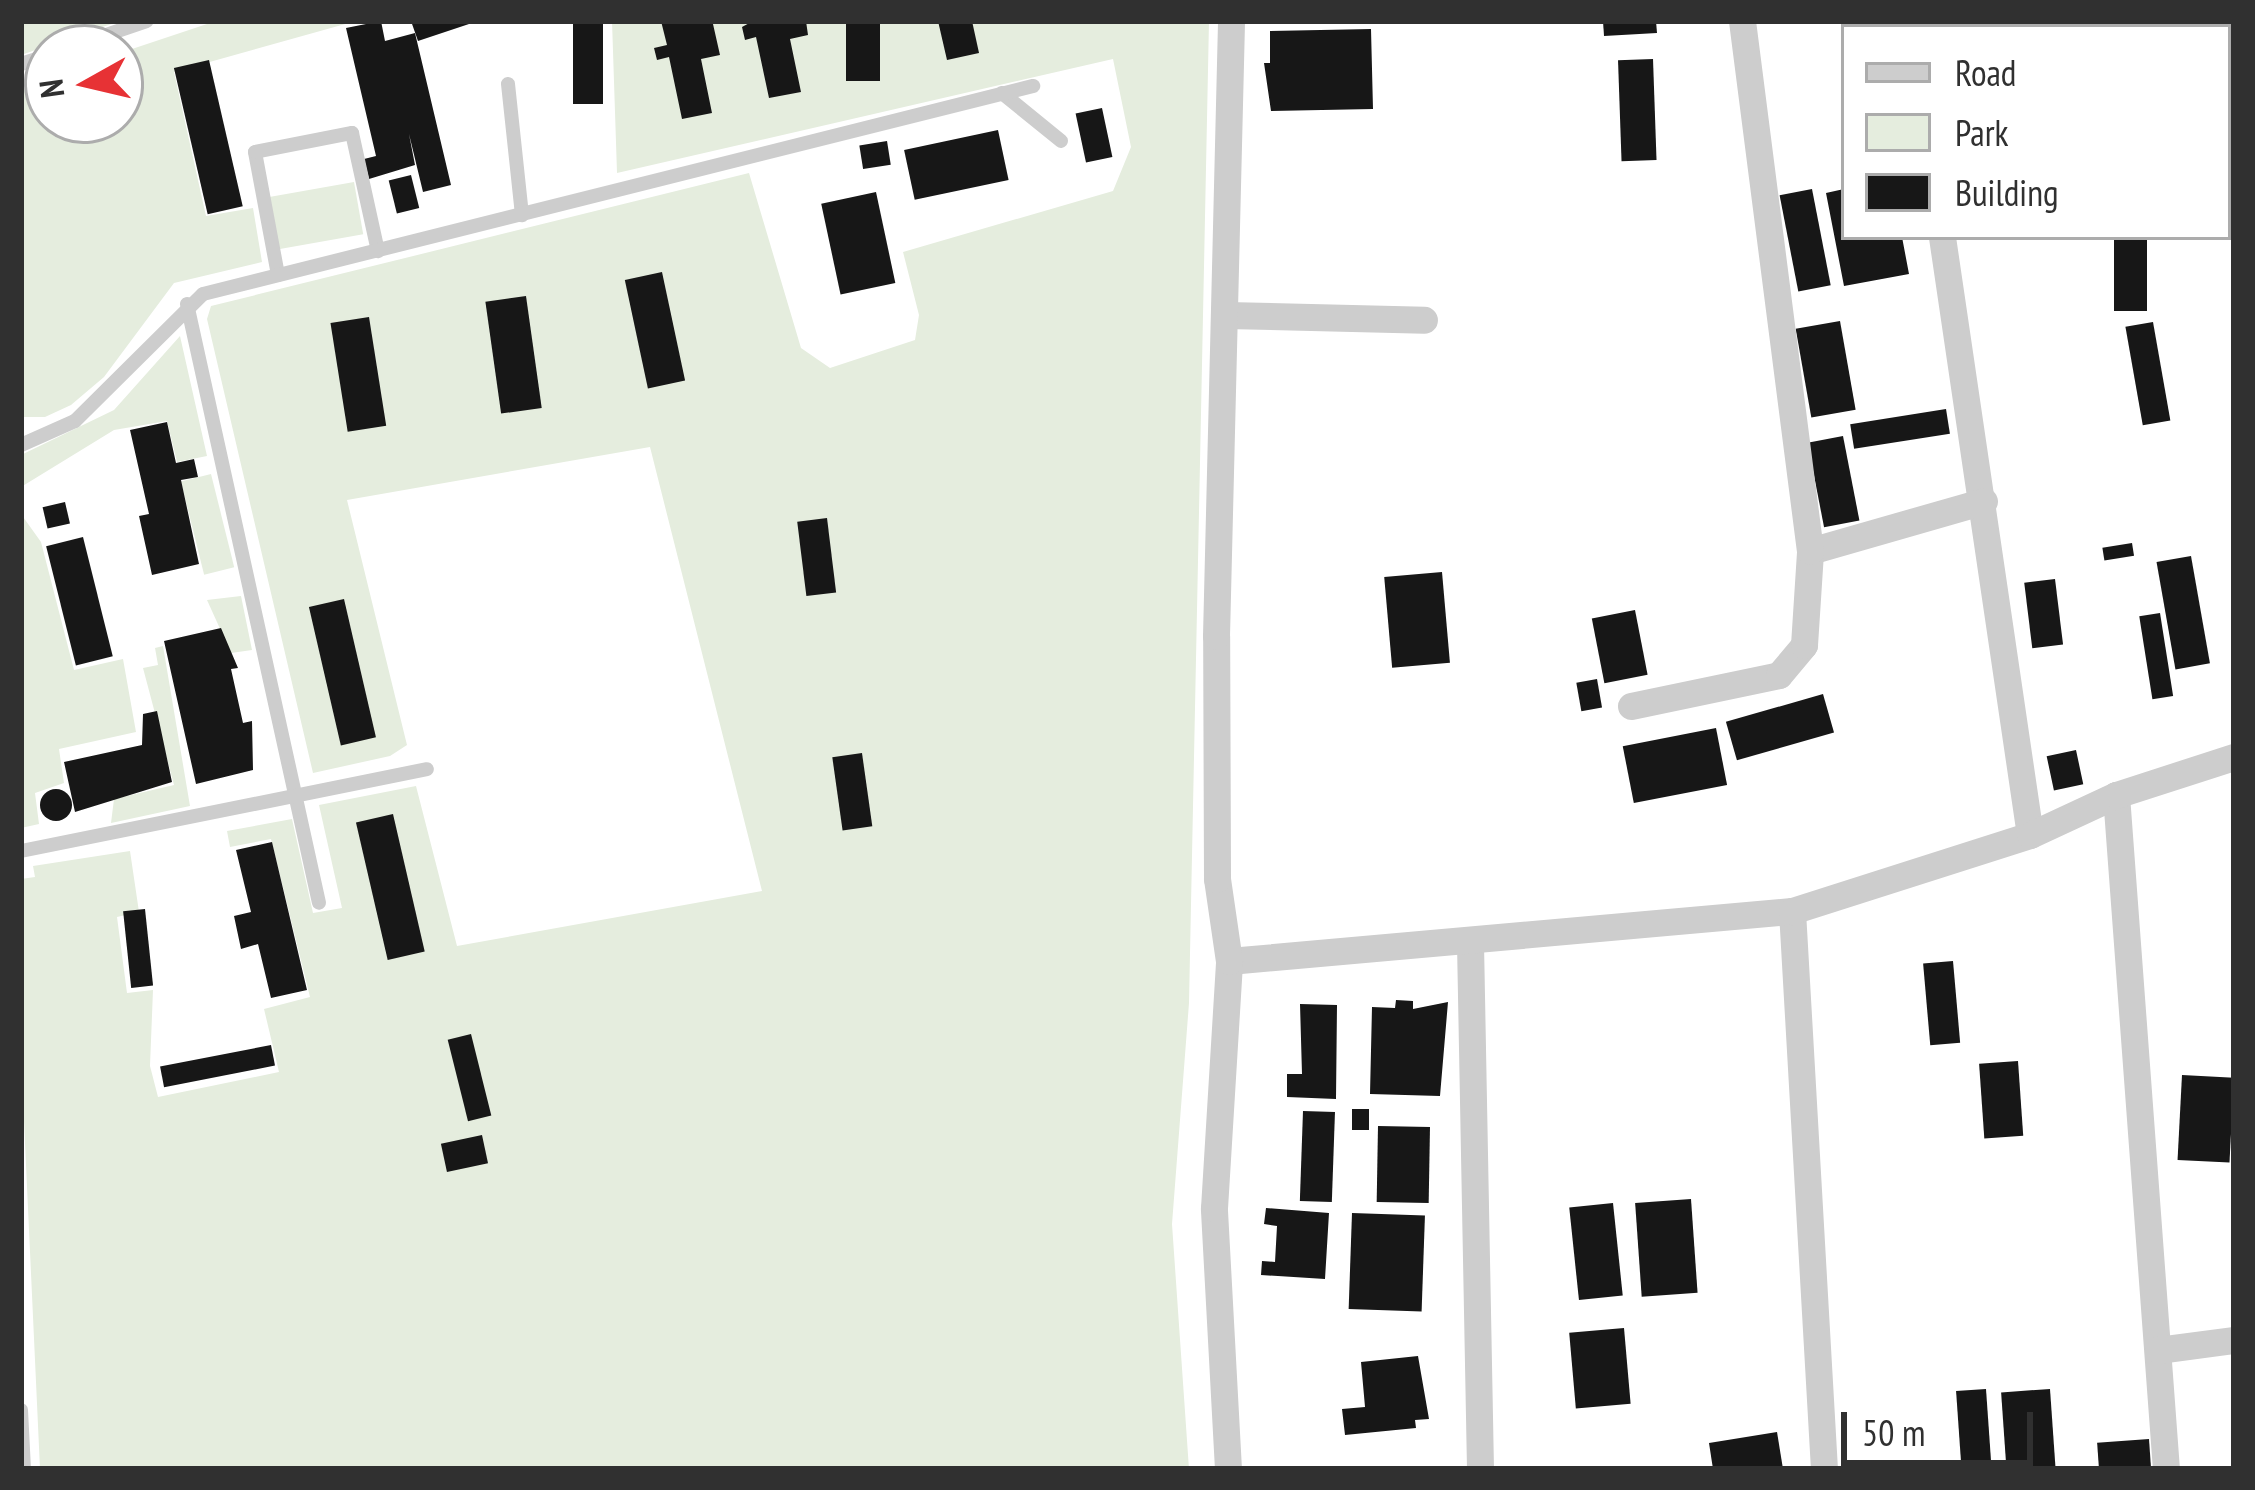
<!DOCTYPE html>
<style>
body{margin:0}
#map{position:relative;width:2255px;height:1490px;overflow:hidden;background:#fff;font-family:"PT Sans Narrow",sans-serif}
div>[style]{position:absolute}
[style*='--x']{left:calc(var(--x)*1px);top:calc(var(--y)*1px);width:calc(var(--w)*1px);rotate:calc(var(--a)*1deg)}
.green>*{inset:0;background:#e5edde;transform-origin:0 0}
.building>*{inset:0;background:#171717;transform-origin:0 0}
.round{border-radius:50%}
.lane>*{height:14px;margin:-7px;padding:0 7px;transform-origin:7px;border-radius:7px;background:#cdcdcd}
.street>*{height:27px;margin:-13.5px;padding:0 13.5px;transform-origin:13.5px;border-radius:13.5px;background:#cdcdcd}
span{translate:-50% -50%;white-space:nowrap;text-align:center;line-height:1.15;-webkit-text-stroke:12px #fff;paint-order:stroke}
.frame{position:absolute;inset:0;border:24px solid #303030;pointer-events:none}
.legend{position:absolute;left:1841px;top:24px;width:390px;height:216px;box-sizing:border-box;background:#fff;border:3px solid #acacac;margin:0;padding:15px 21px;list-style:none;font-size:36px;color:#303030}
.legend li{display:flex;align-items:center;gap:24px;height:60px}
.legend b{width:60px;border:3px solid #acacac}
.north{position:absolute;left:24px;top:24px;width:120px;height:120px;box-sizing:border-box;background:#fff;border:3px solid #acacac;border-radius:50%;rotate:262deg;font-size:33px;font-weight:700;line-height:48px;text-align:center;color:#303030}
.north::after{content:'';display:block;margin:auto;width:42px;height:54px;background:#e73235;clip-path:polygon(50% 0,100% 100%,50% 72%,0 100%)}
.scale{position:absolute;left:1841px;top:1412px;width:192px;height:54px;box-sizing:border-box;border:6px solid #303030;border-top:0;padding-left:15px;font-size:36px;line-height:42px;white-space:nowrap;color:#303030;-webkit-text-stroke:9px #fff;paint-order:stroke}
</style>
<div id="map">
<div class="green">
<i style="clip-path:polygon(21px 21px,120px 21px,21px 55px)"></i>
<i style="clip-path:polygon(216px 21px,356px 21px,174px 72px,206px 216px,253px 208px,262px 262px,174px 283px,104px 377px,71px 405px,45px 417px,21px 417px,21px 89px,48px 78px,48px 120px,120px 120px,120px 53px)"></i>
<i style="clip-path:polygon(612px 21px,1209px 21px,1189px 1003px,1172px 1224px,1189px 1469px,40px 1469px,21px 1056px,21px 879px,35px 877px,33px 866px,130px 851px,139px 912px,117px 917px,127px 993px,153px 990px,150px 1066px,158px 1097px,279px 1072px,264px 1009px,310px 997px,271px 839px,230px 847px,227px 831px,292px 819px,313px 913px,342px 908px,319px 805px,416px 786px,457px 946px,762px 891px,650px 447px,347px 500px,407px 745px,390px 756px,313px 773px,207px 319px,211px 306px,749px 173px,801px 348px,830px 368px,915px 340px,919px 315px,903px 252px,1113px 191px,1131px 147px,1113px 59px,617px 173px)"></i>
<i style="left:354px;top:182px;width:53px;height:86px;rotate:80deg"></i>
<i style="clip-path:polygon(180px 336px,207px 456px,177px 462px,167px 421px,114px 430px,21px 487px,21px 455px,114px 410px)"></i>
<i style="left:211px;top:474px;width:96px;height:31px;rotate:76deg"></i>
<i style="clip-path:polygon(21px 514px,41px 542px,74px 670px,123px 659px,136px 732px,59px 749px,64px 783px,35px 793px,39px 824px,21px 828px)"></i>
<i style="clip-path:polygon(241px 596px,252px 650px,231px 653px,207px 600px)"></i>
<i style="clip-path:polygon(163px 646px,190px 806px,111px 823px,114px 799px,174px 785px,143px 668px,158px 665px,155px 648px)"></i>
</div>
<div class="building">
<i style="clip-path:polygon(381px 21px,385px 41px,415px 33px,451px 185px,423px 192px,409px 134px,415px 165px,369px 179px,364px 159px,376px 156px,346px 28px)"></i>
<i style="clip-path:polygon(411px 21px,475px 21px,475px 22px,418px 41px)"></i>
<i style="left:573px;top:21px;width:30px;height:83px"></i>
<i style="clip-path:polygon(661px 21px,713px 24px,720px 55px,701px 59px,712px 113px,682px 119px,669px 57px,657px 60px,654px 48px,667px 45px)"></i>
<i style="clip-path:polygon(753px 21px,806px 21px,808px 35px,790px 39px,801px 92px,769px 98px,756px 37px,745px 40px,742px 27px)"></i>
<i style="left:846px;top:21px;width:34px;height:60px"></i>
<i style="clip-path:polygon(938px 21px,972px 21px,979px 53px,947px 60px)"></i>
<i style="clip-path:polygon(1603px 21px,1656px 21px,1657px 33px,1604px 36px)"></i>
<i style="clip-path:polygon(1371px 29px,1373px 109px,1271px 111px,1264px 63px,1270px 63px,1270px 31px)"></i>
<i style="left:1653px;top:59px;width:101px;height:35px;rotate:88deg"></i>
<i style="left:209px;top:60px;width:150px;height:36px;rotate:77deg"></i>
<i style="left:1102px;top:108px;width:50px;height:27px;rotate:78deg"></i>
<i style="left:998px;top:130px;width:51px;height:96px;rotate:78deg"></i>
<i style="left:887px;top:141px;width:24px;height:28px;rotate:81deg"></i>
<i style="left:411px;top:175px;width:34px;height:23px;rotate:76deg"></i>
<i style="left:1812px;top:189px;width:98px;height:33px;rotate:79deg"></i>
<i style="clip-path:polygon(1844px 189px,1844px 237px,1902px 237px,1909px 274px,1844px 286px,1826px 193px)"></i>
<i style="left:876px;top:192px;width:93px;height:56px;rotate:78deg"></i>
<i style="left:2114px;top:237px;width:33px;height:74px"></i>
<i style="left:662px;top:272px;width:111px;height:38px;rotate:78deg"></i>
<i style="left:526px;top:296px;width:113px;height:41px;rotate:82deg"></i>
<i style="left:369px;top:317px;width:110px;height:39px;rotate:81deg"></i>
<i style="left:1840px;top:321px;width:90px;height:45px;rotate:80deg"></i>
<i style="left:2153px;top:322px;width:100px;height:28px;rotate:80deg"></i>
<i style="left:1946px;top:409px;width:25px;height:97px;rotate:81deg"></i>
<i style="clip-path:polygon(167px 422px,176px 463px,194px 459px,198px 477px,181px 480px,199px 564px,152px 575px,139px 516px,149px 514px,130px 430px)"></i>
<i style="left:1843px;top:436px;width:86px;height:36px;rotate:79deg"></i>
<i style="left:65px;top:502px;width:22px;height:23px;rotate:77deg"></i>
<i style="left:827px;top:518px;width:75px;height:30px;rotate:83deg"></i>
<i style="left:83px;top:537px;width:123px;height:38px;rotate:76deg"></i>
<i style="left:2132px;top:543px;width:13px;height:30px;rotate:81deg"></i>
<i style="left:2191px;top:556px;width:109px;height:35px;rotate:80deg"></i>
<i style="left:1442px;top:572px;width:91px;height:58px;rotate:85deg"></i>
<i style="left:2055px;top:579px;width:66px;height:31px;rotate:83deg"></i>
<i style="left:344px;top:599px;width:142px;height:36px;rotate:77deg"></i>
<i style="left:1635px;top:610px;width:66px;height:44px;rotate:79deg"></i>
<i style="left:2160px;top:613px;width:84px;height:21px;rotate:81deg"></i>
<i style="clip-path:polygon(221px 628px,238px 668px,231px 669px,243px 723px,252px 721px,253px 770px,196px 784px,164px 641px)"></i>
<i style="left:1597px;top:679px;width:29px;height:21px;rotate:80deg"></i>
<i style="left:1823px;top:694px;width:40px;height:101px;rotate:74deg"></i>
<i style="clip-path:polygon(157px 711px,172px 782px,75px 812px,64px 762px,142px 745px,143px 714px)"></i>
<i style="left:1716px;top:728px;width:58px;height:95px;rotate:79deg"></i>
<i style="left:2076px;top:750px;width:35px;height:30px;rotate:78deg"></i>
<i style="left:862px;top:753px;width:74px;height:30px;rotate:82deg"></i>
<i class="round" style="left:40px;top:789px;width:32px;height:32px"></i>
<i style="left:393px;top:814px;width:141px;height:38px;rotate:77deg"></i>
<i style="clip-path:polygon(272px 842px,307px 990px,271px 998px,258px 944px,241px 949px,234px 916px,251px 912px,236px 850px)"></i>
<i style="left:145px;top:909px;width:77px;height:22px;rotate:84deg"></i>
<i style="left:1953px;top:961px;width:82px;height:30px;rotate:85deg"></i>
<i style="clip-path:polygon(1396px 1000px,1413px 1001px,1413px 1009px,1448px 1002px,1440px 1096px,1370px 1094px,1372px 1007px,1395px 1008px)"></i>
<i style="clip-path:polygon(1300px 1004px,1337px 1005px,1336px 1099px,1287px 1097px,1287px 1074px,1302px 1074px)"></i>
<i style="left:471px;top:1034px;width:84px;height:24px;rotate:76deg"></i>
<i style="left:271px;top:1045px;width:21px;height:113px;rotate:79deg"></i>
<i style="left:2018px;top:1061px;width:75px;height:39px;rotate:86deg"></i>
<i style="left:2182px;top:1075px;width:52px;height:85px;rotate:3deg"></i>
<i style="left:1352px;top:1109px;width:17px;height:21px"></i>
<i style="left:1303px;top:1111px;width:32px;height:90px;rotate:2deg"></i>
<i style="left:1378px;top:1126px;width:52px;height:76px;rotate:1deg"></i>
<i style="left:482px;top:1135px;width:29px;height:42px;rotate:78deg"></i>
<i style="left:1691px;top:1199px;width:94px;height:56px;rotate:86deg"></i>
<i style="left:1613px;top:1203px;width:93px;height:44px;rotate:84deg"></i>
<i style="clip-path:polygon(1266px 1208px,1329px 1213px,1325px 1279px,1261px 1275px,1262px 1261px,1275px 1262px,1277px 1226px,1264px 1224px)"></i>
<i style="left:1352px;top:1213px;width:73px;height:96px;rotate:2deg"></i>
<i style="left:1624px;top:1328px;width:76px;height:55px;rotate:85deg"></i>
<i style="clip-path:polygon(1418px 1356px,1429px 1419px,1415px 1420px,1416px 1428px,1345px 1435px,1342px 1409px,1365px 1407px,1361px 1362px)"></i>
<i style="left:1986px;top:1389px;width:80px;height:30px;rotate:86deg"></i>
<i style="left:2050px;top:1389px;width:79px;height:49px;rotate:86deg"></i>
<i style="clip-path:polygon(1777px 1432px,1783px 1469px,1713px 1469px,1709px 1443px)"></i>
<i style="left:2149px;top:1439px;width:30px;height:52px;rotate:86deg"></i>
</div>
<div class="lane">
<i style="--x:68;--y:48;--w:83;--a:-18.9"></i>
<i style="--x:21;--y:64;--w:28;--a:-18"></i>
<i style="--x:508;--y:84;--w:132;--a:83.9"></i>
<i style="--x:1002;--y:93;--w:76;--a:39.1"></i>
<i style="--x:278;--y:275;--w:125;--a:-100.6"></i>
<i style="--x:255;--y:152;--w:99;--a:-11.1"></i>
<i style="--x:352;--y:133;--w:121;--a:77.6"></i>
<i style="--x:187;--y:304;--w:613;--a:77.57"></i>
<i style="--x:21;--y:445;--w:59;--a:-24"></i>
<i style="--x:75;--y:421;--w:180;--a:-44.8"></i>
<i style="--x:203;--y:294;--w:856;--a:-14.07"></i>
<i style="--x:21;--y:851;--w:414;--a:-11.4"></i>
<i style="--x:21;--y:1410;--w:59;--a:87.1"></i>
</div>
<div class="street">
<i style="--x:1907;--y:21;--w:6;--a:81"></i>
<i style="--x:2228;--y:45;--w:40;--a:81.5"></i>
<i style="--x:1942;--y:237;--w:604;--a:81.63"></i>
<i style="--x:1226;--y:315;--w:198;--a:1.4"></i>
<i style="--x:1810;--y:551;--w:181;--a:-16"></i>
<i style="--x:1631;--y:706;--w:151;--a:-11.8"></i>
<i style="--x:1779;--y:675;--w:39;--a:-50"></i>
<i style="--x:1804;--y:645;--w:94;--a:-86.3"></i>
<i style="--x:1810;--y:551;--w:534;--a:-97.31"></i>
<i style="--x:2116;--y:795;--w:676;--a:85.76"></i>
<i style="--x:1792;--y:911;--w:559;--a:86.72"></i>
<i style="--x:1470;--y:943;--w:526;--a:88.91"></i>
<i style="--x:1229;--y:961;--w:565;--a:-5.08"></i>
<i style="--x:1792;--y:911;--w:250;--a:-17.7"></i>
<i style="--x:2030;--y:835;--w:95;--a:-24.9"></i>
<i style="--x:2116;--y:795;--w:124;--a:-17.9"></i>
<i style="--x:2158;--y:1350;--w:77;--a:-7.5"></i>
<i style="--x:1228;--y:1469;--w:261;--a:-93.1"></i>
<i style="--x:1214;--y:1208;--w:247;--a:-86.5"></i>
<i style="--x:1229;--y:961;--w:83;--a:-98.3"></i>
<i style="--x:1217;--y:879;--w:243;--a:-90.2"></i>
<i style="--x:1216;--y:636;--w:615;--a:-88.6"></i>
</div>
<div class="frame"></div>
<ul class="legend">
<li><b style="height:15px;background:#cdcdcd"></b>Road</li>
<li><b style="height:33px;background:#e5edde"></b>Park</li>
<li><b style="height:33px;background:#171717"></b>Building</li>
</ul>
<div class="north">N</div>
<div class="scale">50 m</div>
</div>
